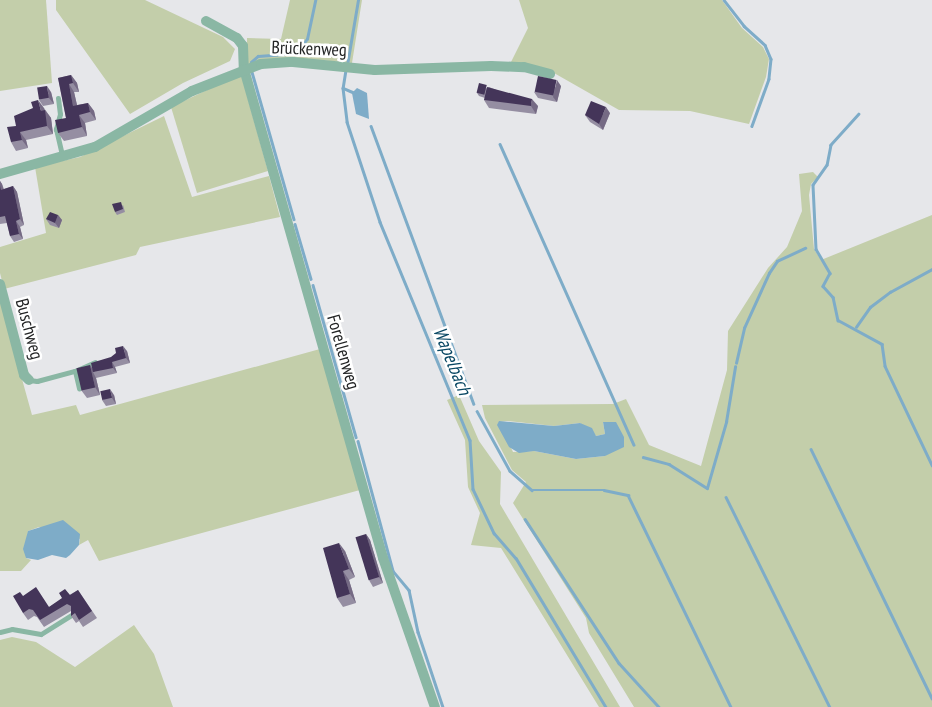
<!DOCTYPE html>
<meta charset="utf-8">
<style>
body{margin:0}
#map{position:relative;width:932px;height:707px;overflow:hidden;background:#e6e7ea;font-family:"PT Sans Narrow",sans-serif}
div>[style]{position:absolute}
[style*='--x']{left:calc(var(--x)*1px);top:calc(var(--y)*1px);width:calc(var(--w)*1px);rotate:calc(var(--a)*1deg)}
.green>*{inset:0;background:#c3ceaa}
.water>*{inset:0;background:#7eacc8}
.stream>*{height:2.5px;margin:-1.25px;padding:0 1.25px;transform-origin:1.25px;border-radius:1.25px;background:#7eacc8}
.lane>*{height:5px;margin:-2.5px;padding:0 2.5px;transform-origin:2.5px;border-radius:2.5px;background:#8ab7a4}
.street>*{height:10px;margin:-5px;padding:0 5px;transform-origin:5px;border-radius:5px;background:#8ab7a4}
.wall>*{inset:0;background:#958ea2}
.shaded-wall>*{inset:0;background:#756a84}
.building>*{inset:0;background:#443559;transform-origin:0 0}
span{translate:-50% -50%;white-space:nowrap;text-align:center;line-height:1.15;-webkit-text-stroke:5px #fff;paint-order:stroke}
.street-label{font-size:18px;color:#232425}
.water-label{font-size:19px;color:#094763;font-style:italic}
</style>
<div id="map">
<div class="green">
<i style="clip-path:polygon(0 0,46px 0,52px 83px,0 91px)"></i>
<i style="clip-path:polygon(56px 0,145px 0,223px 37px,235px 49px,230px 61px,183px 83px,130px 114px,56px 10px)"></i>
<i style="clip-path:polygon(290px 0,362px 0,352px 63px,296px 58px,247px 64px,247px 38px,281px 39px)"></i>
<i style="clip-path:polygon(519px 0,722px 0,742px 28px,763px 47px,769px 59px,766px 77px,749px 124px,690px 111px,619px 110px,554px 73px,511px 62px,528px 28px)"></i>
<i style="clip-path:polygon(241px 74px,268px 171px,197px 193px,171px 107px)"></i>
<i style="clip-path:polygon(164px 116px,192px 197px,269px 176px,280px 217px,140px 247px,136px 255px,4px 289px,0 273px,0 247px,46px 233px,35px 167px,80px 157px)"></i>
<i style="clip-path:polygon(evenodd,813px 172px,818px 177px,811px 184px,809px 195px,814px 249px,821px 260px,932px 215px,932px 707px,634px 707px,589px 633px,586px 618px,513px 503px,526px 482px,512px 470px,485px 418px,482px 405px,613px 404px,626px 399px,649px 445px,701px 466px,727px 370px,728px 331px,768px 268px,787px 247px,802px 211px,799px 174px,813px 172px,507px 421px,554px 426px,580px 423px,596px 436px,605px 434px,603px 422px,616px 422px,605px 456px,576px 459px,534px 451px,513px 452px,499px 422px,507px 421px)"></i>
<i style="clip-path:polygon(0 300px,32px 415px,76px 405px,80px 415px,320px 349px,360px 490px,99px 561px,88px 540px,79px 545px,80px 539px,39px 527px,28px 531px,26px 558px,31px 560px,21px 571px,0 571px)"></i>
<i style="clip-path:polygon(459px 395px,479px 441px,501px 472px,500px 504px,620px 707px,599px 707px,501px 548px,471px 545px,480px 513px,468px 487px,465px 440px,447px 400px)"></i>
<i style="clip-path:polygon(134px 625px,154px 654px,173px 707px,0 707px,0 640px,12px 637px,36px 642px,75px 667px)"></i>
</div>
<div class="water">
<i style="clip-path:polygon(357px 88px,367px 93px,369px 119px,356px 114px,352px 93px)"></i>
<i style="clip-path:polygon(499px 421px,554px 426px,580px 423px,592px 428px,596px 436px,605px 434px,603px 422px,616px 422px,624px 437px,624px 447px,605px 456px,576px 459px,534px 451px,519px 453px,509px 447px,497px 425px)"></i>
<i style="clip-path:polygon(63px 520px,80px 534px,79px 545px,70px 555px,66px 558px,52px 555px,38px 560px,26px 558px,23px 549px,28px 531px)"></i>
</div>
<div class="stream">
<i style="--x:724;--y:0;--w:33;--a:52"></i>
<i style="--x:744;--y:26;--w:28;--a:42"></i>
<i style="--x:765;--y:45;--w:15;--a:67"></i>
<i style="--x:771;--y:59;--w:20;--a:96"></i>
<i style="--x:769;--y:79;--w:50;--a:109.9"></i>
<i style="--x:292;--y:52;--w:6;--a:-18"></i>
<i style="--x:298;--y:50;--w:14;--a:-51"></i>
<i style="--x:307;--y:39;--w:40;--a:-78"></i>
<i style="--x:251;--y:62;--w:9;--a:-41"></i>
<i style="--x:258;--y:56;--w:27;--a:-4"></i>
<i style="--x:347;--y:65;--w:66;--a:-80.4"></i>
<i style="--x:346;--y:70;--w:18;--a:99"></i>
<i style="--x:343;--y:88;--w:34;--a:83"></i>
<i style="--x:347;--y:122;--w:105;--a:71.7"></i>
<i style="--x:380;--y:222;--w:236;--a:67.6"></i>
<i style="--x:470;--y:440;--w:49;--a:86.5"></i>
<i style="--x:473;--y:489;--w:49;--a:64.5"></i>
<i style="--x:494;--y:533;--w:33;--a:49"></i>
<i style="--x:516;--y:558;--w:174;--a:58.9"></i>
<i style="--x:252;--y:72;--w:153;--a:74.1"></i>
<i style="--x:343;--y:88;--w:13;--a:23"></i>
<i style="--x:859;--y:114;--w:42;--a:132.1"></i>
<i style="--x:831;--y:145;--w:20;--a:101"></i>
<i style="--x:827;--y:165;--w:24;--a:125"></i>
<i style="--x:813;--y:185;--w:64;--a:87.3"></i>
<i style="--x:816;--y:249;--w:28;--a:60"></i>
<i style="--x:830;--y:273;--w:15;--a:118"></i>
<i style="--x:823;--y:286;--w:15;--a:48"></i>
<i style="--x:833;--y:297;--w:24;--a:78"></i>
<i style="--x:838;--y:320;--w:50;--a:28.6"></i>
<i style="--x:882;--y:344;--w:22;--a:82"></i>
<i style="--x:885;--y:366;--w:110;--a:64.6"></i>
<i style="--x:371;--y:126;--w:296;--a:69.7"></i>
<i style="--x:500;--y:144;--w:329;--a:66"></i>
<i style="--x:295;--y:224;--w:57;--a:73.8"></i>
<i style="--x:313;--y:285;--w:158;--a:74.2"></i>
<i style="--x:856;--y:327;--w:24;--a:-55"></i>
<i style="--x:870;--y:307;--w:25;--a:-37"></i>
<i style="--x:890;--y:292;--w:48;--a:-28.7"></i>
<i style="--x:736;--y:363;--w:36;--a:-77"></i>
<i style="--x:744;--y:328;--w:60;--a:-65.6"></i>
<i style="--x:769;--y:273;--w:14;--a:-56"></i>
<i style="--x:777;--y:261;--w:31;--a:-25"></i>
<i style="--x:477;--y:411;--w:68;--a:61.2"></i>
<i style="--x:510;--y:471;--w:29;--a:41"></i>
<i style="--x:532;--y:490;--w:72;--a:0"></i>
<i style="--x:604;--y:490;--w:25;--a:12"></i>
<i style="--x:628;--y:495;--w:236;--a:64.1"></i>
<i style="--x:358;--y:441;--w:135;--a:74.9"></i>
<i style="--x:393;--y:571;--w:25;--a:50"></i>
<i style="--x:409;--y:590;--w:43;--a:77.9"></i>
<i style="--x:418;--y:632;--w:79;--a:71.6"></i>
<i style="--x:811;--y:449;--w:277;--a:64.1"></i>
<i style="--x:643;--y:457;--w:27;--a:15"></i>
<i style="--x:669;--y:464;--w:45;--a:32.3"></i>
<i style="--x:707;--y:488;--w:69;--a:-73.9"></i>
<i style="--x:726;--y:422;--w:56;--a:-80.7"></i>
<i style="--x:726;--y:497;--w:234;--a:63.7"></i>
<i style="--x:525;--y:519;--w:172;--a:56.9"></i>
<i style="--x:619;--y:663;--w:59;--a:47.7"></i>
</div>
<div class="lane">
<i style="--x:58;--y:98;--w:16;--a:83"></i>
<i style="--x:60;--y:114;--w:16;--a:105"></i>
<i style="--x:56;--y:129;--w:28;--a:77"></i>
<i style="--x:75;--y:371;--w:18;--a:77"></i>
<i style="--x:29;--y:380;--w:8;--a:7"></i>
<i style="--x:37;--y:381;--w:39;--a:-15"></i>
<i style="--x:75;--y:371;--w:22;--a:-24"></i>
<i style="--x:0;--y:632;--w:12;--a:-14"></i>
<i style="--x:12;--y:629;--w:29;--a:10"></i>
<i style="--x:41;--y:634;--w:36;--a:-32"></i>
</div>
<div class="street">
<i style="--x:206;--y:21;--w:35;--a:29"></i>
<i style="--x:237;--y:38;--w:10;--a:53"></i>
<i style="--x:243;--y:46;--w:23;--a:88"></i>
<i style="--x:244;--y:69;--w:508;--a:74.13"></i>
<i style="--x:383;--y:558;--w:158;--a:70.8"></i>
<i style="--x:0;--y:174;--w:99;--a:-15.9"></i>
<i style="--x:95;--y:147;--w:112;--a:-30"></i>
<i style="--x:192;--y:91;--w:74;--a:-21.4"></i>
<i style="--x:261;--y:64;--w:32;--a:-4"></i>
<i style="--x:293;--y:62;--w:82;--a:5.6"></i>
<i style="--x:375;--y:70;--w:116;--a:-2"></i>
<i style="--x:491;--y:66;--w:33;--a:2"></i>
<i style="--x:524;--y:67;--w:27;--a:15"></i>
<i style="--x:0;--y:284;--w:94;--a:75.2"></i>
<i style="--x:24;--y:375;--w:7;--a:45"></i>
</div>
<div class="wall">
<i style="clip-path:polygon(71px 75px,77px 83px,79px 92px,74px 92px,77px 105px,88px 103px,94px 111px,96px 120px,85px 123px,87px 136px,64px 141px,58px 133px,66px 118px,58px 78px)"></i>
<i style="clip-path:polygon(561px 86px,557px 102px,538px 98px,534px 92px)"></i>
<i style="clip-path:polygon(489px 87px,538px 106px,536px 114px,489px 108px,484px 100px,485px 98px,479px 96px,477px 93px)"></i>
<i style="clip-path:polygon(51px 92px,54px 104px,43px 106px,39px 100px)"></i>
<i style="clip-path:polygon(44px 108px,51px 118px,53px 134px,26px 140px,28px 148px,16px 151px,11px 142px,16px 126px)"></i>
<i style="clip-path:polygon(610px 113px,603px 130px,590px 122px,585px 115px)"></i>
<i style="clip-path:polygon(0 181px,2px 184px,4px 189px,13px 186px,17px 192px,24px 225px,20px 227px,23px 239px,14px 242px,10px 236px,7px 223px,0 224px)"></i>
<i style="clip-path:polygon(123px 205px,125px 212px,117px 215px,115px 212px)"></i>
<i style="clip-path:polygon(58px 215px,62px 220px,59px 228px,50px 225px,46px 219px)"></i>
<i style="clip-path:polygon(127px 351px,130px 363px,115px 367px,117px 373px,96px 378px,100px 395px,87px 398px,81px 390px,90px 365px,92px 368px)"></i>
<i style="clip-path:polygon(114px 395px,116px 404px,106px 406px,102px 400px)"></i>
<i style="clip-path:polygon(366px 534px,370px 540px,383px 583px,373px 587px,369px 580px)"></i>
<i style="clip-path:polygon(345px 551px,355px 577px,349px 580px,356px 603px,343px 607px,337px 598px)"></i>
<i style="clip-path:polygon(78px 590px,97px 618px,83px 627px,79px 621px,76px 623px,71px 616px,71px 611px,44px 627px,37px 617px,34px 616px,28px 620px,23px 613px,23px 596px,49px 607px)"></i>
</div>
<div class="shaded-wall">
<i style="clip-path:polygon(71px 75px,77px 83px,79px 92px,73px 83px)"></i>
<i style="clip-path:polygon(557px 80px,561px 86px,557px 102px,553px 97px)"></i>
<i style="clip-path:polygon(69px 84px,74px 92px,79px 114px,73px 106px)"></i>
<i style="clip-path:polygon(47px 86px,51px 92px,54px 104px,49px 98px)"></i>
<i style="clip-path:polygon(532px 99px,538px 106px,536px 114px,531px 106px)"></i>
<i style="clip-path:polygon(38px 100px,44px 108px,45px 114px,45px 110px,51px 118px,53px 134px,47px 126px,41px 111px)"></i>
<i style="clip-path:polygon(88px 103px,94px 111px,96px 120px,90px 112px)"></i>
<i style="clip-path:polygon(606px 107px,610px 113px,603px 130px,599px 124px)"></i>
<i style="clip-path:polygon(79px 115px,85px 123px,87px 136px,82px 127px)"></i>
<i style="clip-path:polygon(20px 132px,26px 140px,28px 148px,22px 140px)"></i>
<i style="clip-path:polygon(0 181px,2px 184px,5px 196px,1px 190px,0 185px)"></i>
<i style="clip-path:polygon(13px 186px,17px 192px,24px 225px,20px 219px)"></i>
<i style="clip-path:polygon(58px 215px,62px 220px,59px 228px,55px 223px)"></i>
<i style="clip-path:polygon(16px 221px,20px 227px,23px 239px,19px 234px)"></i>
<i style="clip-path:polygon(123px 346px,127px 351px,130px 363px,126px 358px)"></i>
<i style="clip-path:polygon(112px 362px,115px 367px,117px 373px,113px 368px)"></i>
<i style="clip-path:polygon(90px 365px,95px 372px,93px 372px,96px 378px,100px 395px,95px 387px)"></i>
<i style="clip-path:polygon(110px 389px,114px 395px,116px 404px,112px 398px)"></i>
<i style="clip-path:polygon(366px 534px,370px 540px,383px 583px,379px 577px)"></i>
<i style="clip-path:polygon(339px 543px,345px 551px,355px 577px,349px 569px)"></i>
<i style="clip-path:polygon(343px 571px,349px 580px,356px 603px,350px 594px)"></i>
</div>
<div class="building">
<i style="clip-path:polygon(71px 75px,73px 83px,69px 84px,73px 106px,88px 103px,90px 112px,79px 115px,82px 127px,58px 133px,55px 120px,66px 118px,58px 78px)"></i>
<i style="left:538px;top:76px;width:19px;height:16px;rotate:12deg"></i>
<i style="left:479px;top:83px;width:8px;height:10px;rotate:14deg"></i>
<i style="left:47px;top:86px;width:12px;height:10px;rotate:81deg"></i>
<i style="clip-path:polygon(487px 87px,532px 99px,531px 106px,484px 100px)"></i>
<i style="clip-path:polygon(38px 100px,41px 111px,45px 110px,47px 126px,20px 132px,22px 140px,11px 142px,7px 127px,16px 126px,14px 116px,33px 108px,31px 102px)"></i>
<i style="clip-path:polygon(591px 101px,606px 107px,599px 124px,585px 115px)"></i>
<i style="clip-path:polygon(0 185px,1px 190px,13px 186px,20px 219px,16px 221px,19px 234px,10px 236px,5px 216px,0 217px)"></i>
<i style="clip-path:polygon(121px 202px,123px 209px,115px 212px,112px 204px)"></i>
<i style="clip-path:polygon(50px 212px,58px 215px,55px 223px,46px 219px)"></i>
<i style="clip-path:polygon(123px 346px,126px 358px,112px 362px,113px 368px,93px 372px,91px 363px,111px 357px,116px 353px,115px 348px)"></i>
<i style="left:90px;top:365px;width:23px;height:14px;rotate:77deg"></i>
<i style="left:110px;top:389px;width:9px;height:10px;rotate:77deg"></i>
<i style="left:366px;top:534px;width:45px;height:11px;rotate:73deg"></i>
<i style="clip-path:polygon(339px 543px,349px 569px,343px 571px,350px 594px,337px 598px,323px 548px)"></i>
<i style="clip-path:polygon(36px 587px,49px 607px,62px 598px,59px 593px,65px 589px,70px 595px,78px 590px,92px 611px,79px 620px,75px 613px,71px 616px,71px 606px,67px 604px,40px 620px,33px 610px,29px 609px,23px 613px,13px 596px,20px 592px,23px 596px)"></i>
</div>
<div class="street-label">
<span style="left:309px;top:49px;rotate:2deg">Brückenweg</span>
<span style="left:29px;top:329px;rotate:75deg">Buschweg</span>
<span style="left:343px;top:352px;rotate:74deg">Forellenweg</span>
</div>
<div class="water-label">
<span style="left:452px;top:361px;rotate:68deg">Wapelbach</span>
</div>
</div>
